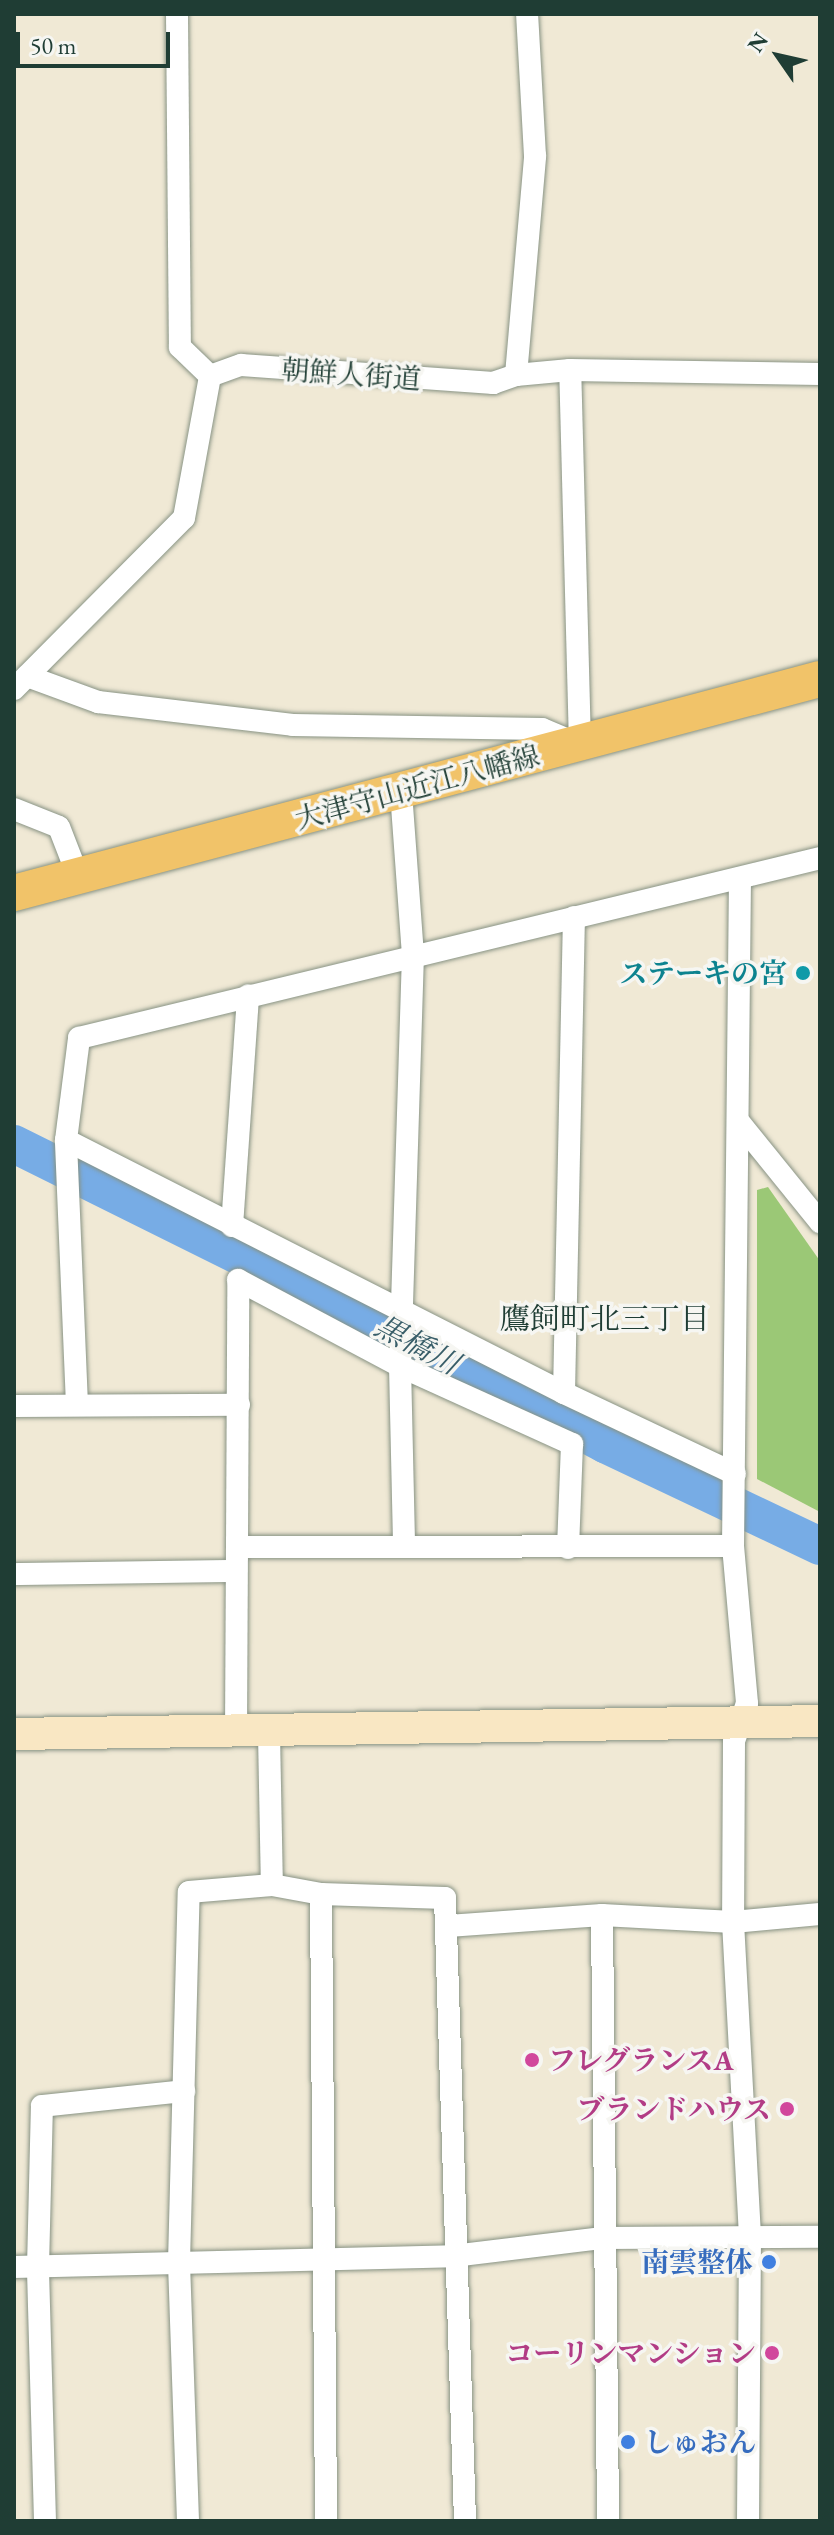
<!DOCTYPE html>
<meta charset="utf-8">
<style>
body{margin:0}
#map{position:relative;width:834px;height:2535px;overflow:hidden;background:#f0e9d5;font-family:"EB Garamond","Noto Serif JP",serif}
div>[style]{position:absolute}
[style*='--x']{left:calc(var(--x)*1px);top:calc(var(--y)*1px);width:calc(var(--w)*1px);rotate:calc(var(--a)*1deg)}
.green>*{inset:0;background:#9bc876}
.river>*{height:38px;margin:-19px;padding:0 19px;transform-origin:19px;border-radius:19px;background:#77ace5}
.roads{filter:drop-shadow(0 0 2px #889384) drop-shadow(0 0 2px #889384)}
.street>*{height:22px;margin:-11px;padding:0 11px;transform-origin:11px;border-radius:11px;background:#fff}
.secondary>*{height:32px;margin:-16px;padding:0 16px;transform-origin:16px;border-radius:16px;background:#f9e7c3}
.primary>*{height:36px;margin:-18px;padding:0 18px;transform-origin:18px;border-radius:18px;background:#f1c369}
.dots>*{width:22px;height:22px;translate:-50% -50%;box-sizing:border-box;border:4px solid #f6f6f2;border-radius:50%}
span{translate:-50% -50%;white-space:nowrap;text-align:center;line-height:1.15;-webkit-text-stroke:7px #f6f6f2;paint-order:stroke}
.street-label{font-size:28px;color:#1f3d34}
.culture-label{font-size:28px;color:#0d838f;font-weight:700}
.right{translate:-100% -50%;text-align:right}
.hotel-label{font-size:28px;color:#b23c85;font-weight:700}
.left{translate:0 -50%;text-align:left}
.shop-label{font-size:28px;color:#366cbe;font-weight:700}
.neighbourhood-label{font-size:30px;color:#1f3d34}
.water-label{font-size:30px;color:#395e69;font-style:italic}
.frame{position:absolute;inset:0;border:16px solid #1f3d34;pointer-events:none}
.north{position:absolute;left:738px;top:16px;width:80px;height:80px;-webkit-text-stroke:6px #f6f6f2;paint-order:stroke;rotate:304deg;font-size:22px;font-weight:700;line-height:32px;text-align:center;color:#1f3d34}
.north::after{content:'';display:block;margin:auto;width:28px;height:36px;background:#1f3d34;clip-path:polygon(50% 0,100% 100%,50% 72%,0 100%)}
.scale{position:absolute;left:16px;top:32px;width:154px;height:36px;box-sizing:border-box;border:4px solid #1f3d34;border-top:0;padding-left:10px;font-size:24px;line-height:28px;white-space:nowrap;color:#1f3d34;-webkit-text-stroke:6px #f6f6f2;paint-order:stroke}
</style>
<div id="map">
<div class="green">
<i style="clip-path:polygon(768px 1187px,820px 1261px,820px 1512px,757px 1479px,757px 1190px)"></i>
</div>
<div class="river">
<i style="--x:14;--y:1144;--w:414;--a:26.4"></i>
<i style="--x:385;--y:1328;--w:249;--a:27.8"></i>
<i style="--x:605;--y:1444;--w:238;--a:25.4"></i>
</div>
<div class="roads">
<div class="street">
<i style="--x:177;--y:14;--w:333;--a:89.5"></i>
<i style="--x:180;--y:347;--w:42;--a:44"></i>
<i style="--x:516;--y:375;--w:54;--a:-5.3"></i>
<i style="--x:570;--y:370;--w:250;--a:0.9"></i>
<i style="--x:27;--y:676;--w:76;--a:20.1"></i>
<i style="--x:98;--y:702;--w:196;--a:6.7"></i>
<i style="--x:293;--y:725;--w:249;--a:0.9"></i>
<i style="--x:542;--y:729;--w:41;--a:22.8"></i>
<i style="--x:580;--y:745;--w:375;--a:-91.5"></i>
<i style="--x:14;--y:689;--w:241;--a:-45.2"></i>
<i style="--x:184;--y:518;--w:144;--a:-79.6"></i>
<i style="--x:210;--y:376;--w:33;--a:-20"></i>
<i style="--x:241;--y:365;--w:253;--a:4.1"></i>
<i style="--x:493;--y:383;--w:24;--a:-19"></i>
<i style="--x:516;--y:375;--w:220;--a:-85"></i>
<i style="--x:535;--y:156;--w:142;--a:-93.2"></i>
<i style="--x:401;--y:792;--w:162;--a:85.8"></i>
<i style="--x:413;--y:954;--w:412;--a:91.8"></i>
<i style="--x:400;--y:1366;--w:178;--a:88.7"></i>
<i style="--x:14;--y:809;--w:48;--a:21.8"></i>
<i style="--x:59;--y:827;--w:53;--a:68.8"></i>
<i style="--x:740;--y:878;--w:668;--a:90.6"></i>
<i style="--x:733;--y:1546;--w:158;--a:84.9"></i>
<i style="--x:747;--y:1703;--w:40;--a:108.9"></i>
<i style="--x:734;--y:1741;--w:181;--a:90.3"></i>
<i style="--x:733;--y:1922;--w:314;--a:86.9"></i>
<i style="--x:750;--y:2236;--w:285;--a:90.4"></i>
<i style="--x:739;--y:1122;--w:129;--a:51"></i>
<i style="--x:66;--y:1140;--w:559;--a:26.93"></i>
<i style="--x:564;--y:1393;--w:189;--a:25.3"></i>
<i style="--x:232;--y:1226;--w:231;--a:-86"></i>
<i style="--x:564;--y:1393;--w:476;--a:-88.8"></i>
<i style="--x:77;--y:1405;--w:265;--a:-92.4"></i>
<i style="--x:66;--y:1140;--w:103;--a:-82.7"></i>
<i style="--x:79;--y:1038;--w:763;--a:-13.65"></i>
<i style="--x:14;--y:1406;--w:225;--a:-0.3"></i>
<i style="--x:237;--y:1547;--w:496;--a:-0.1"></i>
<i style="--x:14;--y:1574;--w:220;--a:-0.8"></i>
<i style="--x:236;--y:1733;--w:453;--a:-89.7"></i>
<i style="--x:238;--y:1280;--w:183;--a:28"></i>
<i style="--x:400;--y:1366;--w:189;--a:24.4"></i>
<i style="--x:572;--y:1444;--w:104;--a:92.2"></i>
<i style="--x:269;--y:1734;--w:151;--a:88.9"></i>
<i style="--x:321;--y:1894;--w:627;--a:89.54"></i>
<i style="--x:602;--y:1915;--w:606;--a:89.43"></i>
<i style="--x:448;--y:1926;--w:154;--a:-4.1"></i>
<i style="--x:602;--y:1915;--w:131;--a:3.1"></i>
<i style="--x:733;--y:1922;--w:87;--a:-5.3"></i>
<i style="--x:14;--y:2267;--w:439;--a:-1.4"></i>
<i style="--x:453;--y:2256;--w:149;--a:-6.9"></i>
<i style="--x:601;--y:2238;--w:219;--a:-0.3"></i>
<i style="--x:45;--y:2521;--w:254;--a:-91.6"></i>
<i style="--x:38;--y:2267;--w:161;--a:-88.6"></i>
<i style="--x:42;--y:2106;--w:143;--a:-6"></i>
<i style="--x:188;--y:2521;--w:259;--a:-92"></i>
<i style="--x:179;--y:2262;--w:370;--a:-88.5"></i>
<i style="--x:189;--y:1892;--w:83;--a:-4.8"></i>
<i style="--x:272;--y:1885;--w:50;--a:10.4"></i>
<i style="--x:321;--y:1894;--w:124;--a:1.8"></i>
<i style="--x:445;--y:1898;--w:623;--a:88.16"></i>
</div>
<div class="secondary">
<i style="--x:14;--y:1734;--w:806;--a:-0.92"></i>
</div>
<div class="primary">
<i style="--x:14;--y:893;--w:834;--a:-14.87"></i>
</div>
</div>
<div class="dots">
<i style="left:803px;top:973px;background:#0f9aa8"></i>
<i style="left:532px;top:2060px;background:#d1479c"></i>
<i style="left:787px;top:2109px;background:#d1479c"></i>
<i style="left:769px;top:2262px;background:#3f7fe0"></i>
<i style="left:772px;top:2353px;background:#d1479c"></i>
<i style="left:628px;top:2442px;background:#3f7fe0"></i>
</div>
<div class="street-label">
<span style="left:351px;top:374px;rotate:4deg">朝鮮人街道</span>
<span style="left:417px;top:787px;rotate:-15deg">大津守山近江八幡線</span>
</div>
<div class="culture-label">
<span class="right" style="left:787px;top:973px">ステーキの宮</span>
</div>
<div class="hotel-label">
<span class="left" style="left:548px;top:2060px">フレグランスA</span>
<span class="right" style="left:771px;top:2109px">ブランドハウス</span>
<span class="right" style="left:756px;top:2353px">コーリンマンション</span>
</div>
<div class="shop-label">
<span class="right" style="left:753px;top:2262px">南雲整体</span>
<span class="left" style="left:644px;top:2442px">しゅおん</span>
</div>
<div class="neighbourhood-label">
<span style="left:605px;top:1319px">鷹飼町北三丁目</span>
</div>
<div class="water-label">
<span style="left:417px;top:1345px;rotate:28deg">黒橋川</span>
</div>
<div class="frame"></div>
<div class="north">N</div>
<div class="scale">50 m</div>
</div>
